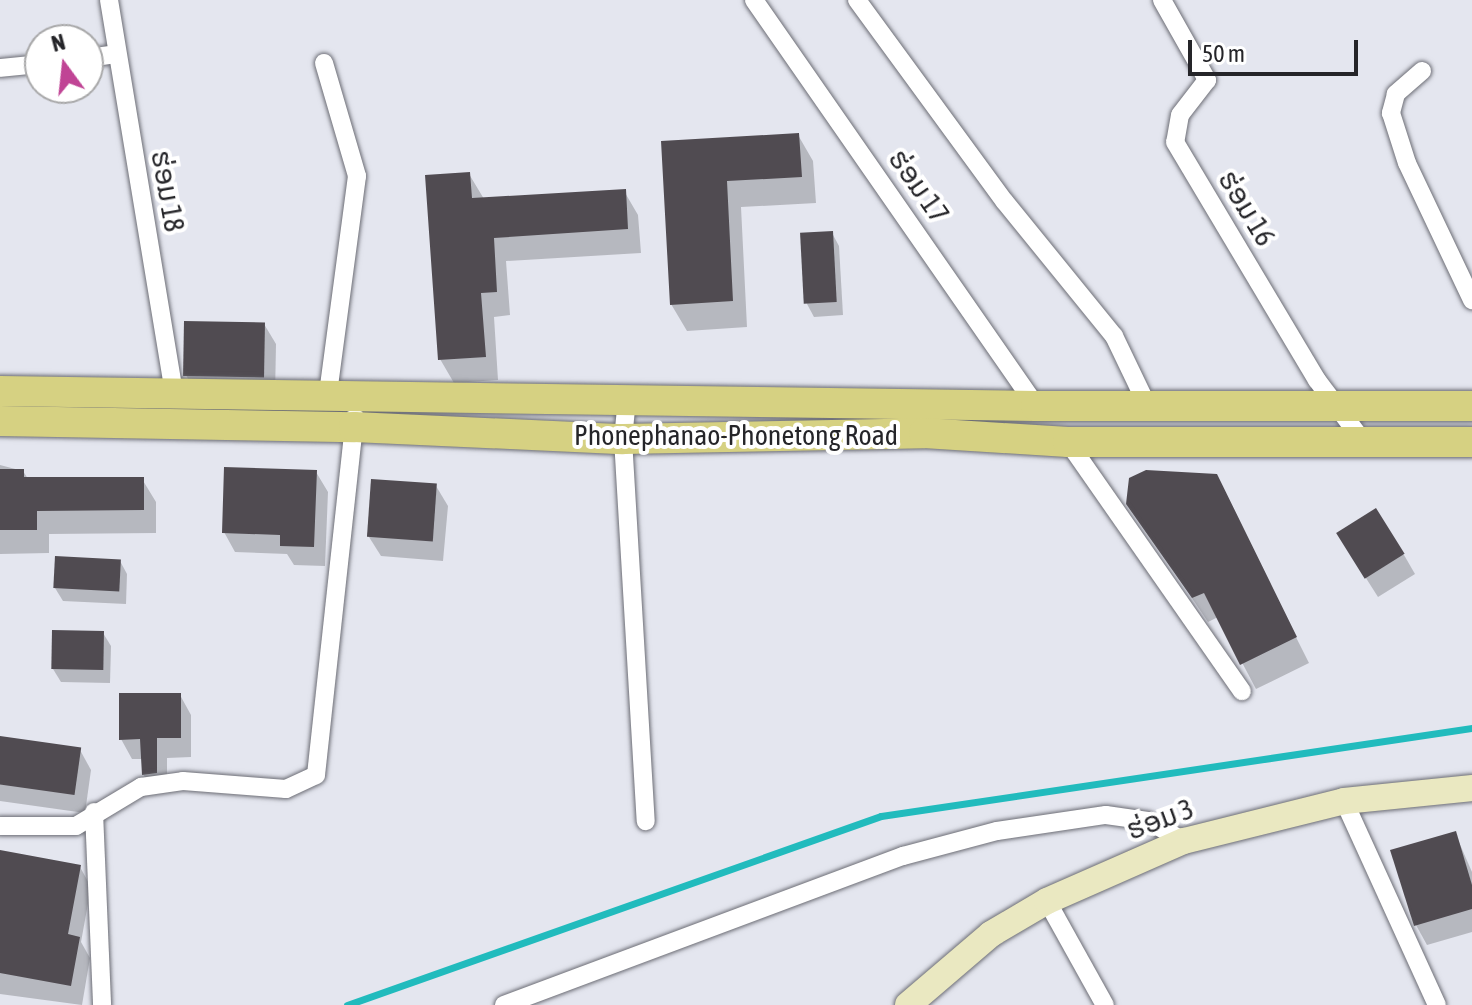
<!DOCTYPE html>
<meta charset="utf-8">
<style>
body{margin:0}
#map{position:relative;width:1472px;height:1005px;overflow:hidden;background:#e4e6ef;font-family:"Asap Condensed","Noto Sans Lao",sans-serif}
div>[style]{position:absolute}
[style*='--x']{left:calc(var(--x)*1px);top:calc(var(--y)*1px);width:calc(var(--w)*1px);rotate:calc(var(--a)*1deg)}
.shadow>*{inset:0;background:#0003}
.stream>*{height:7px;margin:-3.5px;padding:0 3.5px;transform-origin:3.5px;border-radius:3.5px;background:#21bbbd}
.building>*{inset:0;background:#504b51;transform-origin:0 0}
.roads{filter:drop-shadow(0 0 2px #6c6d75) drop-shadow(0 0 2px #6c6d75)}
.street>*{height:18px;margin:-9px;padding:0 9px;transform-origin:9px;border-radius:9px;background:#fff}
.secondary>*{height:26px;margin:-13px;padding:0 13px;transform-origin:13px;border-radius:13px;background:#eae8c1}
.primary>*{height:30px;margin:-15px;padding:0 15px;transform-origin:15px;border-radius:15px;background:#d6d182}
span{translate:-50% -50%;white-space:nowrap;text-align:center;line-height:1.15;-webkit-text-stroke:8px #fff;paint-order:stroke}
.street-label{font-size:28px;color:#252529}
.north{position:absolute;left:24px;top:24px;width:80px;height:80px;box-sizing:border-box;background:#fff;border:2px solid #a8a8a9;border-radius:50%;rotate:345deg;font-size:22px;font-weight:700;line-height:32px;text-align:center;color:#252529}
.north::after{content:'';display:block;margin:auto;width:28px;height:36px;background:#c04495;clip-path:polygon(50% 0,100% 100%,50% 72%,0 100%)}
.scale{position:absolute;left:1188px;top:40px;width:170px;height:36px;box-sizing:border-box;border:4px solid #252529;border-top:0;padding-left:10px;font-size:24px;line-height:28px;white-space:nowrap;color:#252529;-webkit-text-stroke:6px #fff;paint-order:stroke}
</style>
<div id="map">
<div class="shadow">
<i style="clip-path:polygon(798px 135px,813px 161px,816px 203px,741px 207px,747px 327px,687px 331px,671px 304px,663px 143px)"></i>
<i style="clip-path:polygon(469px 174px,484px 199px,624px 191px,638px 215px,641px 253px,506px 261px,510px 315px,494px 317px,498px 380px,454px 383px,440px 359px)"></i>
<i style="clip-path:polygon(832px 233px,839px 246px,843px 315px,814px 317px,807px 304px)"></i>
<i style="clip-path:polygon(264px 324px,276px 344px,275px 396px,197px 395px,186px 375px)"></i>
<i style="clip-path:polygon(0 465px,23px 471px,28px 479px,142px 479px,156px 502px,156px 533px,49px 534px,49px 553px,0 554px)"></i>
<i style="clip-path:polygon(316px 472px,328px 492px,325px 566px,294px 565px,287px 554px,235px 552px,224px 532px)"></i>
<i style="clip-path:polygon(436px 486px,448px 506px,443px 561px,381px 556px,369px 537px)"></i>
<i style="clip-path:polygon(1226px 498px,1309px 663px,1256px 689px,1218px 617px,1208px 622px,1128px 503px)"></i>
<i style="clip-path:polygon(1350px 553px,1404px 555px,1415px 574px,1378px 597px)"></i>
<i style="clip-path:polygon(120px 561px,127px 574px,126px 604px,63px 601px,55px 588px)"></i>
<i style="clip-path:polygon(103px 633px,111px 646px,110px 683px,61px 682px,53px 669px)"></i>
<i style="clip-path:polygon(180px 695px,191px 715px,191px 757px,167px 758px,167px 792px,155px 794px,143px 774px,143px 759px,132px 759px,121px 739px)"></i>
<i style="clip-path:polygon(0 738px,80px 750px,91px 770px,85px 813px,0 801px)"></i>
<i style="clip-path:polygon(1455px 833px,1472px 872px,1472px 932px,1427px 945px,1416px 925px)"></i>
<i style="clip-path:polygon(0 852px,80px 867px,91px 887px,81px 942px,90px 958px,82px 1005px,0 994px)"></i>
</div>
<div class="stream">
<i style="--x:347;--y:1005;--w:566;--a:-19.49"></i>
<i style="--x:881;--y:816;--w:598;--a:-8.47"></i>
</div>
<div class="building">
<i style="clip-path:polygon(799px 133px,802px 177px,727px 181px,733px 301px,670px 305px,661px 141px)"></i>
<i style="clip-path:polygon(470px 172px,472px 198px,626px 189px,628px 229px,494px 238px,497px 292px,481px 293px,486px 357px,438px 360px,425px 175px)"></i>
<i style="left:833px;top:231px;width:71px;height:33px;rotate:87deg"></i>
<i style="left:184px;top:321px;width:81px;height:55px;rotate:1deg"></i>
<i style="clip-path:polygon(224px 467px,317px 470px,314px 547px,280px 546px,280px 535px,222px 533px)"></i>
<i style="clip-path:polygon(0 469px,24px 469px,24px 477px,144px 477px,144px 510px,37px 511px,37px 530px,0 530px)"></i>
<i style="clip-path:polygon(1146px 470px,1217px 474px,1297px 637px,1240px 665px,1204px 593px,1192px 598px,1126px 504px,1129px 478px)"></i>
<i style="left:371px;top:479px;width:66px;height:58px;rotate:4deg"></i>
<i style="left:1376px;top:508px;width:54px;height:47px;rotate:58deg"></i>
<i style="left:55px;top:556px;width:66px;height:32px;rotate:3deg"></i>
<i style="left:52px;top:630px;width:52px;height:39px;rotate:1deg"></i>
<i style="clip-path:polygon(119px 693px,181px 693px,181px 738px,157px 738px,157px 773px,142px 775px,140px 739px,119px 740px)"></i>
<i style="left:0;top:736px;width:82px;height:48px;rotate:8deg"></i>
<i style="clip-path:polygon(1456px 831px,1472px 885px,1472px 909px,1414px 926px,1390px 850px)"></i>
<i style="clip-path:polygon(0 850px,81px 865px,68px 934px,80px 937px,71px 986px,0 973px)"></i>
</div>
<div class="roads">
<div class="street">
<i style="--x:109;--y:0;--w:396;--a:80.6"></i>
<i style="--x:754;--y:0;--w:494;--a:55.2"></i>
<i style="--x:857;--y:0;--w:250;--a:53.8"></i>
<i style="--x:1005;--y:202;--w:173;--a:50.9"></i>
<i style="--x:1114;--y:336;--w:76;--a:64.4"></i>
<i style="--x:1162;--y:0;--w:92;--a:60.6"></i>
<i style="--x:1207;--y:80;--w:44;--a:127.6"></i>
<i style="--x:1180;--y:115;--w:27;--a:100"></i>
<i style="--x:1175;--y:142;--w:277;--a:59.2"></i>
<i style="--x:1317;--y:380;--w:76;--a:53"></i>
<i style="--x:88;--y:58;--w:28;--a:-8"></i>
<i style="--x:324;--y:63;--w:118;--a:73.7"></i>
<i style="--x:357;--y:176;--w:219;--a:97.6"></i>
<i style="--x:0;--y:68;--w:40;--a:-5.7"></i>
<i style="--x:1422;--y:71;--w:35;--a:139"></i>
<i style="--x:1396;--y:94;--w:20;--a:105"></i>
<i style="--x:1391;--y:113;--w:52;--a:72.3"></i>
<i style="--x:1407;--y:163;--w:152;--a:64.6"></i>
<i style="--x:627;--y:399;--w:40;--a:95.7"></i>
<i style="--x:623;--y:439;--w:383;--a:86.6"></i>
<i style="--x:1068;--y:442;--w:304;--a:55.1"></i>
<i style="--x:1344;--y:801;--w:224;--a:65.5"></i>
<i style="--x:94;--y:812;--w:193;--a:87.6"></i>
<i style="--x:0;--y:826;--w:76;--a:0"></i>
<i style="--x:76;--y:826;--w:76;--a:-31"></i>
<i style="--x:141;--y:787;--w:42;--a:-8.1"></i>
<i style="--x:183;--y:781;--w:103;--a:4.4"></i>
<i style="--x:286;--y:789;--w:33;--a:-25"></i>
<i style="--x:316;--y:775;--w:360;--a:-83.8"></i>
<i style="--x:1047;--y:901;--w:119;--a:60.9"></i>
<i style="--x:504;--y:1005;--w:426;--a:-20.5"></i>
<i style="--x:903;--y:856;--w:97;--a:-14.9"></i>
<i style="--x:997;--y:831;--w:110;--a:-8.4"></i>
<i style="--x:1106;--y:815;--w:42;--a:8.1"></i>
<i style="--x:1148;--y:821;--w:41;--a:29.1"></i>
</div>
<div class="secondary">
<i style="--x:908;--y:1005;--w:109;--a:-40.5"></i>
<i style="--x:991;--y:934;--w:65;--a:-30.5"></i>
<i style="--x:1047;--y:901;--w:150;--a:-23.7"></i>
<i style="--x:1184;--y:841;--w:165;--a:-14"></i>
<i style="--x:1344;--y:801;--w:129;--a:-5.8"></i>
</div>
<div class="primary">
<i style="--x:0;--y:391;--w:1036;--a:0.83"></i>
<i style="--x:1036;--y:406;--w:436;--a:0"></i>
<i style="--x:0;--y:421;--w:354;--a:1"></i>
<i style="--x:354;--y:427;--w:269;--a:2.6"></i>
<i style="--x:623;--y:439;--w:301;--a:-1.1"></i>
<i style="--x:924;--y:433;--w:144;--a:3.6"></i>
<i style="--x:1068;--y:442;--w:404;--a:0"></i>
</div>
</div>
<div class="street-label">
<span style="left:919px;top:186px;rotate:55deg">ຮ່ອມ 17</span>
<span style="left:168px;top:191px;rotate:80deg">ຮ່ອມ 18</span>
<span style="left:1247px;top:208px;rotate:59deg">ຮ່ອມ 16</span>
<span style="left:736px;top:435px">Phonephanao-Phonetong Road</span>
<span style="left:1160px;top:819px;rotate:-20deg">ຮ່ອມ 3</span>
</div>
<div class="north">N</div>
<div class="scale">50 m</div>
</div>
